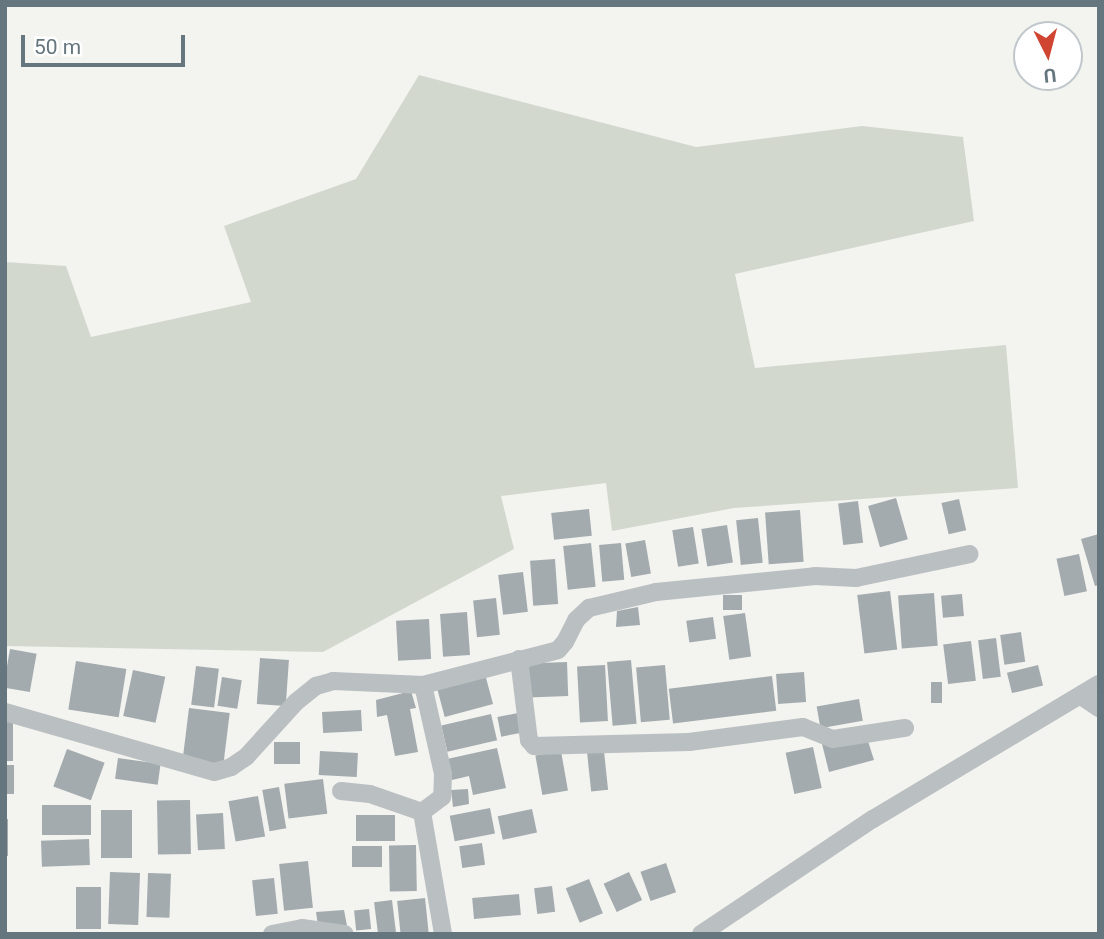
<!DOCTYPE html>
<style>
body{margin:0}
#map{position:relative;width:1104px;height:939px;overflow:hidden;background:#f3f3f0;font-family:Roboto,sans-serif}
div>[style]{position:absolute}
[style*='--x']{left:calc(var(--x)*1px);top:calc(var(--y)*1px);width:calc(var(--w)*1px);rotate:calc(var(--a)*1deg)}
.green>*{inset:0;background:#d3d8cf}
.building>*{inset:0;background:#a3abae;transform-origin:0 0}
.minor>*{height:18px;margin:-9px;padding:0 9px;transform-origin:9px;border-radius:9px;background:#babfc1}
span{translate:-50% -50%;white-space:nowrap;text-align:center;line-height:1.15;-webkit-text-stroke:7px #fff;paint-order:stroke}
.frame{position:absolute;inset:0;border:7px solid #65767e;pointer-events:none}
.north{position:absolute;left:1013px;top:21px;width:70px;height:70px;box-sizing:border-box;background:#fff;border:2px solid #c1c8cb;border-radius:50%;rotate:174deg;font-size:19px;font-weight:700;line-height:28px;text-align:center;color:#65767e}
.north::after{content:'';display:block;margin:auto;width:24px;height:32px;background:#d04532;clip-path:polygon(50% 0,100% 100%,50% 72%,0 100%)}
.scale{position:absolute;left:21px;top:35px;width:164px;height:32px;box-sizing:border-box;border:4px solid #65767e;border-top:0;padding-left:9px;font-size:21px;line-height:24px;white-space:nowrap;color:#65767e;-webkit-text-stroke:5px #fff;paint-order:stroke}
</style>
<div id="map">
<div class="green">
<i style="clip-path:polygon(419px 75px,696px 147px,862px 126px,963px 137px,974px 221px,735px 274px,755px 368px,1006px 345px,1018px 488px,734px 508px,612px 531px,606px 483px,501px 496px,514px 549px,323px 652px,5px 646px,5px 262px,66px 266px,91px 337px,251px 302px,224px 226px,356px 179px)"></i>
</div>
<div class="building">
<i style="left:896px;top:498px;width:43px;height:29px;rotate:74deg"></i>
<i style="left:959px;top:499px;width:32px;height:18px;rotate:77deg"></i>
<i style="left:858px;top:501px;width:42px;height:20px;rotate:83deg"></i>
<i style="left:589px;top:509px;width:27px;height:38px;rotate:84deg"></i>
<i style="left:800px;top:510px;width:52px;height:35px;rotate:86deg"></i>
<i style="left:758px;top:518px;width:45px;height:22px;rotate:84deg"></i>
<i style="left:727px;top:525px;width:38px;height:26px;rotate:81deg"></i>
<i style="left:693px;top:527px;width:37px;height:21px;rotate:81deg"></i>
<i style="clip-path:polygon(1099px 534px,1099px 585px,1095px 586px,1081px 539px)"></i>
<i style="left:645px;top:540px;width:34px;height:20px;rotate:80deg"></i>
<i style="left:591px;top:543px;width:44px;height:28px;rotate:84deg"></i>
<i style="left:621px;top:543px;width:37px;height:22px;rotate:85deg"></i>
<i style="left:1079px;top:554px;width:38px;height:23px;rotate:78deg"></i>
<i style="left:555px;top:559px;width:45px;height:25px;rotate:86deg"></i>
<i style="left:523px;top:572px;width:40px;height:25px;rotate:83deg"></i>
<i style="left:890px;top:591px;width:59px;height:33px;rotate:83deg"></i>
<i style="left:934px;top:593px;width:53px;height:36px;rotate:86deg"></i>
<i style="left:962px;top:594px;width:22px;height:21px;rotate:85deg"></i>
<i style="left:723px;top:595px;width:19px;height:15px"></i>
<i style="left:496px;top:598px;width:37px;height:23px;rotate:84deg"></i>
<i style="clip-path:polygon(638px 607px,640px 625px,616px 627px,617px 611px)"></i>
<i style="left:467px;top:612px;width:43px;height:27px;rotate:86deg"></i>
<i style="left:745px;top:613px;width:44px;height:22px;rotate:82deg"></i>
<i style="left:713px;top:617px;width:22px;height:27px;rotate:82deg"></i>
<i style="left:429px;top:619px;width:40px;height:33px;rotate:87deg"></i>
<i style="left:1021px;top:632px;width:30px;height:21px;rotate:82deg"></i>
<i style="left:996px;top:638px;width:39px;height:18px;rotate:83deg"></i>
<i style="left:971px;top:641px;width:40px;height:28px;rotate:83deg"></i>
<i style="left:10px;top:649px;width:27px;height:39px;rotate:10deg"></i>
<i style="left:260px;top:658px;width:29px;height:46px;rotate:4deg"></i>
<i style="left:631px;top:660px;width:64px;height:24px;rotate:85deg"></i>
<i style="left:76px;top:661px;width:51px;height:49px;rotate:9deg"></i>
<i style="left:567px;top:662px;width:34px;height:40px;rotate:88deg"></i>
<i style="left:605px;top:665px;width:56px;height:28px;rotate:87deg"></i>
<i style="left:665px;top:665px;width:55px;height:29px;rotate:85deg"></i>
<i style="left:1038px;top:665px;width:21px;height:32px;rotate:76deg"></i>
<i style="left:196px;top:666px;width:23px;height:39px;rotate:7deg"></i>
<i style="left:133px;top:670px;width:33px;height:47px;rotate:12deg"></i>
<i style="left:804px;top:672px;width:30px;height:28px;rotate:86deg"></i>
<i style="left:485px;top:674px;width:31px;height:50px;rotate:75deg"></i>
<i style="left:772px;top:676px;width:35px;height:104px;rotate:83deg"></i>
<i style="left:222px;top:677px;width:20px;height:29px;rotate:9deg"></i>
<i style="left:942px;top:682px;width:21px;height:11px;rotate:90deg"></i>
<i style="clip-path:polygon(411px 691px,416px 708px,410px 709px,418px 752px,395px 756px,387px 715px,377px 717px,376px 700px)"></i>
<i style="left:859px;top:699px;width:22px;height:43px;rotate:80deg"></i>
<i style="left:189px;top:708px;width:41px;height:54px;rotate:7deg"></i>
<i style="left:361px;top:710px;width:21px;height:39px;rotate:87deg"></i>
<i style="left:518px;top:713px;width:20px;height:21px;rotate:79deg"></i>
<i style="left:491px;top:714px;width:27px;height:51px;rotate:77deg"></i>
<i style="left:5px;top:717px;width:8px;height:44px"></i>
<i style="clip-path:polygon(867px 738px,874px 760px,829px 772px,822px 744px)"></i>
<i style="left:274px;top:742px;width:26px;height:22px"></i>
<i style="left:813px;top:747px;width:42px;height:28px;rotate:78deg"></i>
<i style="clip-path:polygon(497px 748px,506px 788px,473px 795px,469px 776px,452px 780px,447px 759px)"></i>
<i style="left:67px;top:749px;width:40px;height:40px;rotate:20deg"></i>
<i style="left:320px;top:751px;width:38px;height:24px;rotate:3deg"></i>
<i style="left:561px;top:751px;width:40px;height:26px;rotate:80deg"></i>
<i style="left:604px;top:751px;width:39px;height:17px;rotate:84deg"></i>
<i style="left:118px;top:758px;width:43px;height:21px;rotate:8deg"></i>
<i style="left:5px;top:765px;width:9px;height:29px"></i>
<i style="left:323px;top:779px;width:35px;height:39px;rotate:83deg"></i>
<i style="left:279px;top:787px;width:42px;height:17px;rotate:80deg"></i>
<i style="clip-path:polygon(468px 789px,469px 804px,453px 807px,451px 790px)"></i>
<i style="left:258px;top:796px;width:41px;height:30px;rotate:80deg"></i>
<i style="left:190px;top:800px;width:54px;height:33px;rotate:89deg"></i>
<i style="left:42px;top:805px;width:49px;height:30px"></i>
<i style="left:490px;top:808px;width:26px;height:41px;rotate:79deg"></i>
<i style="left:532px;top:809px;width:24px;height:35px;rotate:78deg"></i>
<i style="left:101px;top:810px;width:31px;height:48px"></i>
<i style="left:223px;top:813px;width:36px;height:27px;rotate:87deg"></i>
<i style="left:356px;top:815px;width:39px;height:26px"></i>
<i style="left:5px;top:819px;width:3px;height:37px"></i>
<i style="left:89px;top:839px;width:26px;height:48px;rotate:88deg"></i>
<i style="left:482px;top:843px;width:22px;height:23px;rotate:82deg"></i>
<i style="left:416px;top:845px;width:46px;height:27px;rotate:89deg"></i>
<i style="left:352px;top:846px;width:30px;height:21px"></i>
<i style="left:308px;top:861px;width:47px;height:29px;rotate:84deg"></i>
<i style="left:666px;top:863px;width:31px;height:27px;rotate:71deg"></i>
<i style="left:110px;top:872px;width:30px;height:52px;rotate:2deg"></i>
<i style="left:629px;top:872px;width:31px;height:28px;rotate:65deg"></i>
<i style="left:148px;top:873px;width:23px;height:44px;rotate:2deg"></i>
<i style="left:274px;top:878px;width:36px;height:22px;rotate:84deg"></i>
<i style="left:589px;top:879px;width:37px;height:25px;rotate:68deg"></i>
<i style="left:552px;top:886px;width:26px;height:18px;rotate:83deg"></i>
<i style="left:76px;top:887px;width:25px;height:42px"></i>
<i style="left:519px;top:894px;width:21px;height:47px;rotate:85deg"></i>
<i style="left:425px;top:898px;width:36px;height:28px;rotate:84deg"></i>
<i style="left:392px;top:900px;width:34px;height:18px;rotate:83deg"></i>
<i style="left:369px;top:909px;width:20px;height:15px;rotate:84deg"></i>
<i style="clip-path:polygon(344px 910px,347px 926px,318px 925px,316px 912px)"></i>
</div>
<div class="minor">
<i style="--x:519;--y:659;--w:82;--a:83"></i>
<i style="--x:529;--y:740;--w:8;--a:50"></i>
<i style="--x:534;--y:746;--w:155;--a:-1.5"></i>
<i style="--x:689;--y:742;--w:115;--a:-7.5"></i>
<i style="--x:803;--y:727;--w:32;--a:22"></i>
<i style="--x:833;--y:739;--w:73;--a:-8.7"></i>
<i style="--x:423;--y:685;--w:91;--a:77.3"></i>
<i style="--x:443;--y:774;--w:23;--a:92"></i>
<i style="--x:442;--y:797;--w:25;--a:143"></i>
<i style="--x:422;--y:812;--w:124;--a:80.2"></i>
<i style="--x:1081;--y:696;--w:22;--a:34"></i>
<i style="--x:5;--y:712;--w:217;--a:16"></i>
<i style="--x:214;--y:772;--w:18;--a:-16"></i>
<i style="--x:231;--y:767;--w:18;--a:-34"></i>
<i style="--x:246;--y:757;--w:74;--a:-47.7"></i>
<i style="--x:296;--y:702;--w:26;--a:-39"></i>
<i style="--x:316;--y:686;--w:18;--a:-16"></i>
<i style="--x:333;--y:681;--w:90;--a:2.5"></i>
<i style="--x:423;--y:685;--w:139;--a:-14.5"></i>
<i style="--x:558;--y:650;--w:11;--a:-49"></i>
<i style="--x:565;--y:642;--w:25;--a:-63"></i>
<i style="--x:576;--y:620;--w:18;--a:-43"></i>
<i style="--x:589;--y:608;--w:69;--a:-13.4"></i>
<i style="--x:656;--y:592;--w:160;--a:-5.7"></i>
<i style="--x:815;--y:576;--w:41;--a:2.8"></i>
<i style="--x:856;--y:578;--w:116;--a:-11.9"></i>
<i style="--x:341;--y:791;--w:29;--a:6"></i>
<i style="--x:370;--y:794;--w:55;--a:19.1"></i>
<i style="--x:272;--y:934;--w:31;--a:-11"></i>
<i style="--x:302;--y:928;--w:43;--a:7.9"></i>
<i style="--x:701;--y:934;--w:207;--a:-33.8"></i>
<i style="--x:873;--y:819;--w:263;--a:-30.9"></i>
</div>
<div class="frame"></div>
<div class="north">U</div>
<div class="scale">50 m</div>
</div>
